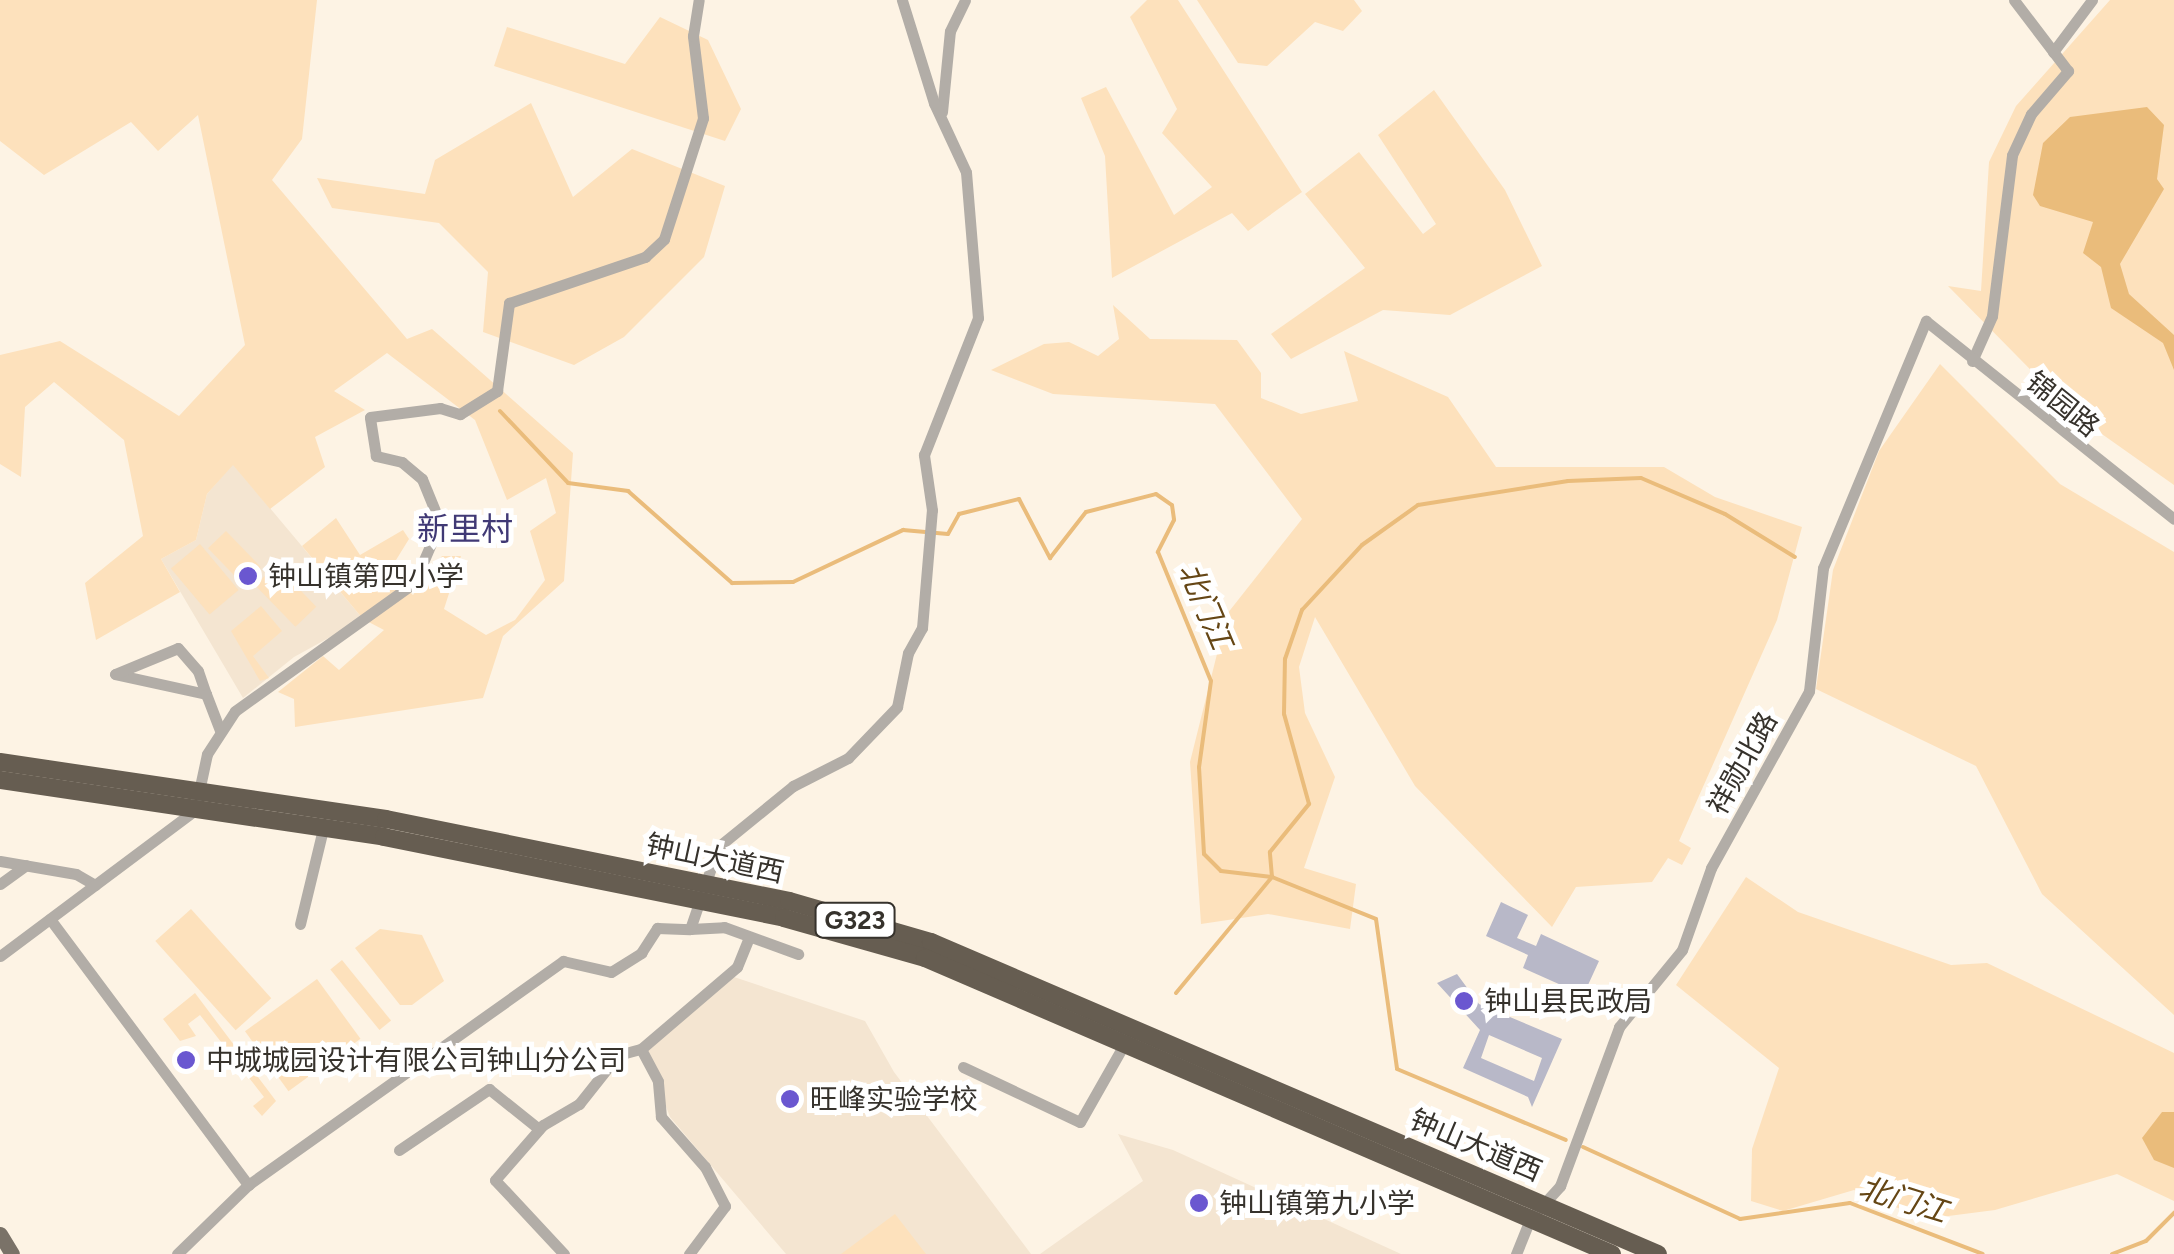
<!DOCTYPE html>
<meta charset="utf-8">
<style>
body{margin:0}
#map{position:relative;width:2174px;height:1254px;overflow:hidden;background:#fdf3e4;font-family:Figtree,"Noto Sans SC",sans-serif}
div>[style]{position:absolute}
[style*='--x']{left:calc(var(--x)*1px);top:calc(var(--y)*1px);width:calc(var(--w)*1px);rotate:calc(var(--a)*1deg)}
.built>*{inset:0;background:#f4e5d1}
.green>*{inset:0;background:#fde1bc;transform-origin:0 0}
.water>*{inset:0;background:#eabc7b}
.stream>*{height:4px;margin:-2px;padding:0 2px;transform-origin:2px;border-radius:2px;background:#eabc7b}
.building>*{inset:0;background:#b8b8c8}
.minor>*{height:11px;margin:-5.5px;padding:0 5.5px;transform-origin:5.5px;border-radius:5.5px;background:#b2ada7}
.major>*{height:15px;margin:-7.5px;padding:0 7.5px;transform-origin:7.5px;border-radius:7.5px;background:#7a7268}
.highway>*{height:18px;margin:-9px;padding:0 9px;transform-origin:9px;border-radius:9px;background:#665d51}
.dots>*{width:28px;height:28px;translate:-50% -50%;box-sizing:border-box;border:5px solid #fff;border-radius:50%}
span{translate:-50% -50%;white-space:nowrap;text-align:center;line-height:1.15;-webkit-text-stroke:10px #fff;paint-order:stroke}
.shield-label span{padding:2px 8px;background:#fff;border:2px solid;border-radius:8px;-webkit-text-stroke-width:0}
.shield-label{font-size:25px;color:#36322c;font-weight:700}
.street-label{font-size:28px;color:#36322c}
.poi-label{font-size:28px;color:#36322c}
.left{translate:0 -50%;text-align:left}
.water-label{font-size:30px;color:#654615;font-style:italic}
.quarter-label{font-size:32px;color:#403975}
</style>
<div id="map">
<div class="built">
<i style="clip-path:polygon(233px 464px,363px 619px,294px 657px,243px 698px,161px 559px,196px 540px,207px 494px)"></i>
<i style="clip-path:polygon(734px 977px,865px 1021px,894px 1072px,1031px 1254px,786px 1254px,670px 1117px,645px 1051px)"></i>
<i style="clip-path:polygon(1118px 1134px,1173px 1150px,1401px 1254px,1040px 1254px,1143px 1181px)"></i>
</div>
<div class="green">
<i style="clip-path:polygon(0 0,317px 0,302px 139px,272px 180px,407px 339px,432px 329px,573px 453px,564px 581px,503px 636px,483px 698px,295px 727px,294px 699px,278px 692px,323px 656px,339px 670px,384px 630px,363px 619px,302px 546px,336px 518px,360px 555px,403px 530px,409px 539px,388px 573px,413px 595px,442px 556px,461px 556px,444px 609px,486px 635px,515px 620px,545px 580px,530px 531px,556px 513px,546px 478px,507px 500px,475px 420px,387px 353px,334px 391px,365px 410px,315px 437px,325px 467px,270px 509px,233px 465px,207px 494px,196px 540px,161px 559px,180px 592px,96px 640px,85px 583px,143px 536px,124px 440px,54px 382px,25px 407px,21px 477px,0 464px,0 355px,60px 341px,179px 416px,245px 345px,198px 115px,158px 151px,131px 122px,44px 175px,0 141px)"></i>
<i style="clip-path:polygon(1147px 0,1178px 0,1302px 192px,1248px 231px,1232px 213px,1112px 278px,1105px 156px,1081px 98px,1106px 87px,1174px 215px,1212px 187px,1162px 133px,1177px 109px,1130px 17px)"></i>
<i style="clip-path:polygon(1197px 0,1354px 0,1362px 11px,1343px 31px,1315px 22px,1267px 66px,1238px 63px)"></i>
<i style="clip-path:polygon(2110px 0,2174px 0,2174px 485px,2075px 415px,1948px 286px,1981px 291px,1989px 162px,2016px 106px)"></i>
<i style="clip-path:polygon(660px 17px,708px 40px,741px 109px,725px 141px,494px 66px,507px 27px,625px 64px)"></i>
<i style="clip-path:polygon(1434px 90px,1505px 190px,1542px 266px,1450px 315px,1383px 310px,1291px 359px,1271px 334px,1365px 268px,1305px 194px,1359px 152px,1423px 234px,1436px 224px,1378px 135px)"></i>
<i style="clip-path:polygon(531px 103px,573px 197px,632px 149px,725px 186px,704px 257px,624px 337px,574px 365px,483px 332px,488px 272px,439px 223px,332px 208px,317px 178px,425px 194px,435px 160px)"></i>
<i style="clip-path:polygon(1113px 305px,1150px 339px,1237px 340px,1261px 373px,1261px 398px,1301px 414px,1358px 401px,1344px 351px,1448px 397px,1496px 467px,1664px 467px,1715px 497px,1802px 527px,1777px 620px,1679px 841px,1691px 848px,1682px 865px,1668px 858px,1652px 882px,1576px 887px,1552px 927px,1415px 786px,1315px 617px,1299px 667px,1305px 713px,1335px 777px,1304px 868px,1356px 884px,1350px 929px,1268px 914px,1201px 924px,1190px 762px,1227px 614px,1302px 519px,1215px 404px,1053px 394px,991px 370px,1044px 344px,1069px 342px,1098px 356px,1119px 339px)"></i>
<i style="clip-path:polygon(1940px 364px,2060px 484px,2174px 552px,2174px 1015px,2042px 894px,1976px 766px,1816px 689px,1833px 570px,1879px 451px)"></i>
<i style="left:226px;top:531px;width:50px;height:25px;rotate:46deg"></i>
<i style="left:200px;top:544px;width:60px;height:38px;rotate:50deg"></i>
<i style="left:276px;top:565px;width:58px;height:29px;rotate:46deg"></i>
<i style="clip-path:polygon(261px 606px,282px 631px,253px 656px,269px 678px,260px 681px,231px 631px)"></i>
<i style="clip-path:polygon(1746px 877px,1798px 912px,1951px 965px,1987px 963px,2174px 1053px,2174px 1201px,2117px 1174px,1995px 1210px,1925px 1219px,1854px 1190px,1783px 1211px,1751px 1201px,1752px 1149px,1779px 1068px,1676px 985px)"></i>
<i style="left:191px;top:909px;width:120px;height:48px;rotate:48deg"></i>
<i style="clip-path:polygon(380px 929px,422px 935px,444px 981px,412px 1005px,400px 1005px,355px 948px)"></i>
<i style="left:342px;top:960px;width:78px;height:15px;rotate:51deg"></i>
<i style="left:317px;top:979px;width:74px;height:89px;rotate:54deg"></i>
<i style="clip-path:polygon(195px 993px,276px 1101px,262px 1116px,253px 1106px,264px 1097px,200px 1015px,188px 1024px,196px 1036px,180px 1041px,163px 1019px)"></i>
<i style="clip-path:polygon(895px 1214px,926px 1254px,841px 1254px)"></i>
</div>
<div class="water">
<i style="clip-path:polygon(2147px 107px,2164px 125px,2157px 179px,2164px 189px,2120px 264px,2129px 294px,2174px 335px,2174px 370px,2163px 343px,2111px 308px,2101px 267px,2083px 253px,2093px 222px,2040px 206px,2033px 195px,2043px 143px,2070px 117px)"></i>
<i style="clip-path:polygon(2162px 1112px,2174px 1112px,2174px 1168px,2154px 1160px,2142px 1138px)"></i>
</div>
<div class="stream">
<i style="--x:500;--y:411;--w:99;--a:46.6"></i>
<i style="--x:568;--y:483;--w:61;--a:7.6"></i>
<i style="--x:628;--y:491;--w:139;--a:41.5"></i>
<i style="--x:732;--y:583;--w:61;--a:-0.9"></i>
<i style="--x:793;--y:582;--w:122;--a:-25.3"></i>
<i style="--x:903;--y:530;--w:45;--a:5.1"></i>
<i style="--x:948;--y:534;--w:23;--a:-61"></i>
<i style="--x:959;--y:514;--w:62;--a:-14"></i>
<i style="--x:1019;--y:499;--w:67;--a:62.3"></i>
<i style="--x:1050;--y:558;--w:58;--a:-52"></i>
<i style="--x:1086;--y:512;--w:72;--a:-14.4"></i>
<i style="--x:1156;--y:494;--w:19;--a:35"></i>
<i style="--x:1172;--y:505;--w:15;--a:82"></i>
<i style="--x:1174;--y:520;--w:36;--a:117"></i>
<i style="--x:1158;--y:552;--w:139;--a:67.7"></i>
<i style="--x:1211;--y:681;--w:87;--a:97.9"></i>
<i style="--x:1199;--y:767;--w:87;--a:86.7"></i>
<i style="--x:1204;--y:854;--w:24;--a:45"></i>
<i style="--x:1221;--y:871;--w:51;--a:6.7"></i>
<i style="--x:1272;--y:877;--w:112;--a:22"></i>
<i style="--x:1376;--y:919;--w:151;--a:82"></i>
<i style="--x:1397;--y:1069;--w:183;--a:22.8"></i>
<i style="--x:1176;--y:993;--w:151;--a:-50.4"></i>
<i style="--x:1272;--y:877;--w:25;--a:-95"></i>
<i style="--x:1270;--y:852;--w:62;--a:-50.9"></i>
<i style="--x:1309;--y:804;--w:93;--a:-105.5"></i>
<i style="--x:1284;--y:714;--w:55;--a:-89"></i>
<i style="--x:1285;--y:659;--w:52;--a:-70.9"></i>
<i style="--x:1302;--y:610;--w:88;--a:-47.3"></i>
<i style="--x:1362;--y:545;--w:69;--a:-35.5"></i>
<i style="--x:1418;--y:505;--w:152;--a:-9.1"></i>
<i style="--x:1568;--y:481;--w:73;--a:-2.4"></i>
<i style="--x:1641;--y:478;--w:91;--a:23.2"></i>
<i style="--x:1725;--y:514;--w:82;--a:31.6"></i>
<i style="--x:1583;--y:1147;--w:173;--a:24.6"></i>
<i style="--x:1740;--y:1219;--w:111;--a:-8.3"></i>
<i style="--x:1850;--y:1203;--w:142;--a:21"></i>
<i style="--x:2112;--y:1254;--w:36;--a:-21"></i>
<i style="--x:2146;--y:1241;--w:40;--a:-45"></i>
</div>
<div class="building">
<i style="clip-path:polygon(1501px 902px,1528px 915px,1517px 938px,1536px 946px,1541px 934px,1599px 961px,1577px 1009px,1555px 998px,1561px 985px,1523px 968px,1528px 955px,1486px 936px)"></i>
<i style="clip-path:polygon(evenodd,1457px 974px,1479px 1004px,1562px 1039px,1532px 1107px,1528px 1097px,1463px 1068px,1480px 1030px,1437px 983px,1457px 974px,1489px 1035px,1542px 1058px,1534px 1081px,1481px 1058px,1489px 1035px)"></i>
</div>
<div class="minor">
<i style="--x:2053;--y:52;--w:65;--a:-53.1"></i>
<i style="--x:942;--y:112;--w:81;--a:-84.4"></i>
<i style="--x:950;--y:31;--w:34;--a:-64"></i>
<i style="--x:1972;--y:361;--w:49;--a:-66"></i>
<i style="--x:1992;--y:316;--w:162;--a:-82.9"></i>
<i style="--x:2012;--y:155;--w:45;--a:-65.1"></i>
<i style="--x:2031;--y:114;--w:57;--a:-49.3"></i>
<i style="--x:2068;--y:71;--w:89;--a:-127.3"></i>
<i style="--x:206;--y:694;--w:93;--a:-167.6"></i>
<i style="--x:115;--y:674;--w:68;--a:-22.4"></i>
<i style="--x:178;--y:648;--w:30;--a:49"></i>
<i style="--x:198;--y:671;--w:24;--a:71"></i>
<i style="--x:206;--y:694;--w:40;--a:69"></i>
<i style="--x:0;--y:861;--w:77;--a:9.7"></i>
<i style="--x:76;--y:874;--w:22;--a:30"></i>
<i style="--x:0;--y:884;--w:32;--a:-36"></i>
<i style="--x:50;--y:919;--w:332;--a:53.3"></i>
<i style="--x:300;--y:924;--w:102;--a:-76.4"></i>
<i style="--x:690;--y:929;--w:34;--a:-3"></i>
<i style="--x:724;--y:927;--w:79;--a:20"></i>
<i style="--x:0;--y:956;--w:244;--a:-36.8"></i>
<i style="--x:195;--y:810;--w:57;--a:-77.9"></i>
<i style="--x:207;--y:754;--w:51;--a:-56.9"></i>
<i style="--x:235;--y:711;--w:220;--a:-35.6"></i>
<i style="--x:414;--y:583;--w:65;--a:-66.6"></i>
<i style="--x:440;--y:523;--w:48;--a:-112.2"></i>
<i style="--x:422;--y:479;--w:26;--a:-140"></i>
<i style="--x:402;--y:462;--w:27;--a:-167"></i>
<i style="--x:376;--y:456;--w:39;--a:-99"></i>
<i style="--x:370;--y:417;--w:71;--a:-7.3"></i>
<i style="--x:440;--y:408;--w:21;--a:17"></i>
<i style="--x:460;--y:414;--w:44;--a:-31.9"></i>
<i style="--x:497;--y:391;--w:89;--a:-82.2"></i>
<i style="--x:509;--y:303;--w:144;--a:-18.7"></i>
<i style="--x:645;--y:257;--w:26;--a:-43"></i>
<i style="--x:664;--y:239;--w:127;--a:-72.1"></i>
<i style="--x:703;--y:118;--w:83;--a:-97"></i>
<i style="--x:693;--y:36;--w:36;--a:-81"></i>
<i style="--x:963;--y:1067;--w:129;--a:25.2"></i>
<i style="--x:1080;--y:1122;--w:93;--a:-60.4"></i>
<i style="--x:399;--y:1150;--w:109;--a:-34.1"></i>
<i style="--x:489;--y:1089;--w:64;--a:38.7"></i>
<i style="--x:177;--y:1254;--w:99;--a:-44.2"></i>
<i style="--x:248;--y:1185;--w:387;--a:-35.4"></i>
<i style="--x:563;--y:961;--w:49;--a:12.9"></i>
<i style="--x:611;--y:972;--w:36;--a:-32"></i>
<i style="--x:641;--y:953;--w:30;--a:-57"></i>
<i style="--x:657;--y:928;--w:33;--a:2"></i>
<i style="--x:690;--y:929;--w:87;--a:-71.1"></i>
<i style="--x:718;--y:847;--w:97;--a:-39.1"></i>
<i style="--x:793;--y:786;--w:62;--a:-27"></i>
<i style="--x:848;--y:758;--w:71;--a:-46.1"></i>
<i style="--x:897;--y:707;--w:55;--a:-78.5"></i>
<i style="--x:908;--y:653;--w:29;--a:-61"></i>
<i style="--x:922;--y:628;--w:118;--a:-85.2"></i>
<i style="--x:932;--y:510;--w:56;--a:-98.3"></i>
<i style="--x:924;--y:455;--w:147;--a:-68.5"></i>
<i style="--x:978;--y:318;--w:146;--a:-94.7"></i>
<i style="--x:966;--y:172;--w:76;--a:-114.9"></i>
<i style="--x:934;--y:103;--w:108;--a:-107.3"></i>
<i style="--x:564;--y:1254;--w:101;--a:-133"></i>
<i style="--x:495;--y:1180;--w:73;--a:-48.9"></i>
<i style="--x:543;--y:1125;--w:42;--a:-30.3"></i>
<i style="--x:579;--y:1104;--w:63;--a:-51.5"></i>
<i style="--x:618;--y:1055;--w:24;--a:-15"></i>
<i style="--x:689;--y:1254;--w:60;--a:-53.1"></i>
<i style="--x:725;--y:1206;--w:44;--a:-117.1"></i>
<i style="--x:705;--y:1167;--w:67;--a:-131.3"></i>
<i style="--x:661;--y:1117;--w:36;--a:-95"></i>
<i style="--x:658;--y:1081;--w:36;--a:-118"></i>
<i style="--x:641;--y:1049;--w:126;--a:-40.5"></i>
<i style="--x:737;--y:967;--w:32;--a:-68"></i>
<i style="--x:1516;--y:1254;--w:38;--a:-68"></i>
<i style="--x:1530;--y:1219;--w:45;--a:-47.7"></i>
<i style="--x:1560;--y:1186;--w:170;--a:-69.6"></i>
<i style="--x:1619;--y:1027;--w:99;--a:-50.7"></i>
<i style="--x:1682;--y:950;--w:87;--a:-70.5"></i>
<i style="--x:1711;--y:868;--w:202;--a:-61"></i>
<i style="--x:1809;--y:691;--w:124;--a:-83.5"></i>
<i style="--x:1823;--y:568;--w:268;--a:-67.4"></i>
<i style="--x:1926;--y:321;--w:317;--a:38.6"></i>
</div>
<div class="major">
<i style="--x:0;--y:1234;--w:23;--a:59"></i>
</div>
<div class="highway">
<i style="--x:0;--y:762;--w:390;--a:8.4"></i>
<i style="--x:386;--y:819;--w:411;--a:11.5"></i>
<i style="--x:789;--y:901;--w:148;--a:16.1"></i>
<i style="--x:931;--y:942;--w:791;--a:23.23"></i>
<i style="--x:0;--y:780;--w:388;--a:8.4"></i>
<i style="--x:384;--y:837;--w:408;--a:11.4"></i>
<i style="--x:784;--y:918;--w:147;--a:15.8"></i>
<i style="--x:925;--y:958;--w:748;--a:23.31"></i>
</div>
<div class="dots">
<i style="left:248px;top:576px;background:#6a57d0"></i>
<i style="left:1464px;top:1001px;background:#6a57d0"></i>
<i style="left:186px;top:1060px;background:#6a57d0"></i>
<i style="left:790px;top:1099px;background:#6a57d0"></i>
<i style="left:1199px;top:1203px;background:#6a57d0"></i>
</div>
<div class="shield-label">
<span style="left:855px;top:920px">G323</span>
</div>
<div class="street-label">
<span style="left:2063px;top:404px;rotate:39deg">锦园路</span>
<span style="left:1742px;top:763px;rotate:-61deg">祥勋北路</span>
<span style="left:715px;top:858px;rotate:12deg">钟山大道西</span>
<span style="left:1476px;top:1145px;rotate:23deg">钟山大道西</span>
</div>
<div class="poi-label">
<span class="left" style="left:268px;top:576px">钟山镇第四小学</span>
<span class="left" style="left:1484px;top:1001px">钟山县民政局</span>
<span class="left" style="left:206px;top:1060px">中城城园设计有限公司钟山分公司</span>
<span class="left" style="left:810px;top:1099px">旺峰实验学校</span>
<span class="left" style="left:1219px;top:1203px">钟山镇第九小学</span>
</div>
<div class="water-label">
<span style="left:1205px;top:606px;rotate:67deg">北门江</span>
<span style="left:1903px;top:1200px;rotate:17deg">北门江</span>
</div>
<div class="quarter-label">
<span style="left:465px;top:529px">新里村</span>
</div>
</div>
